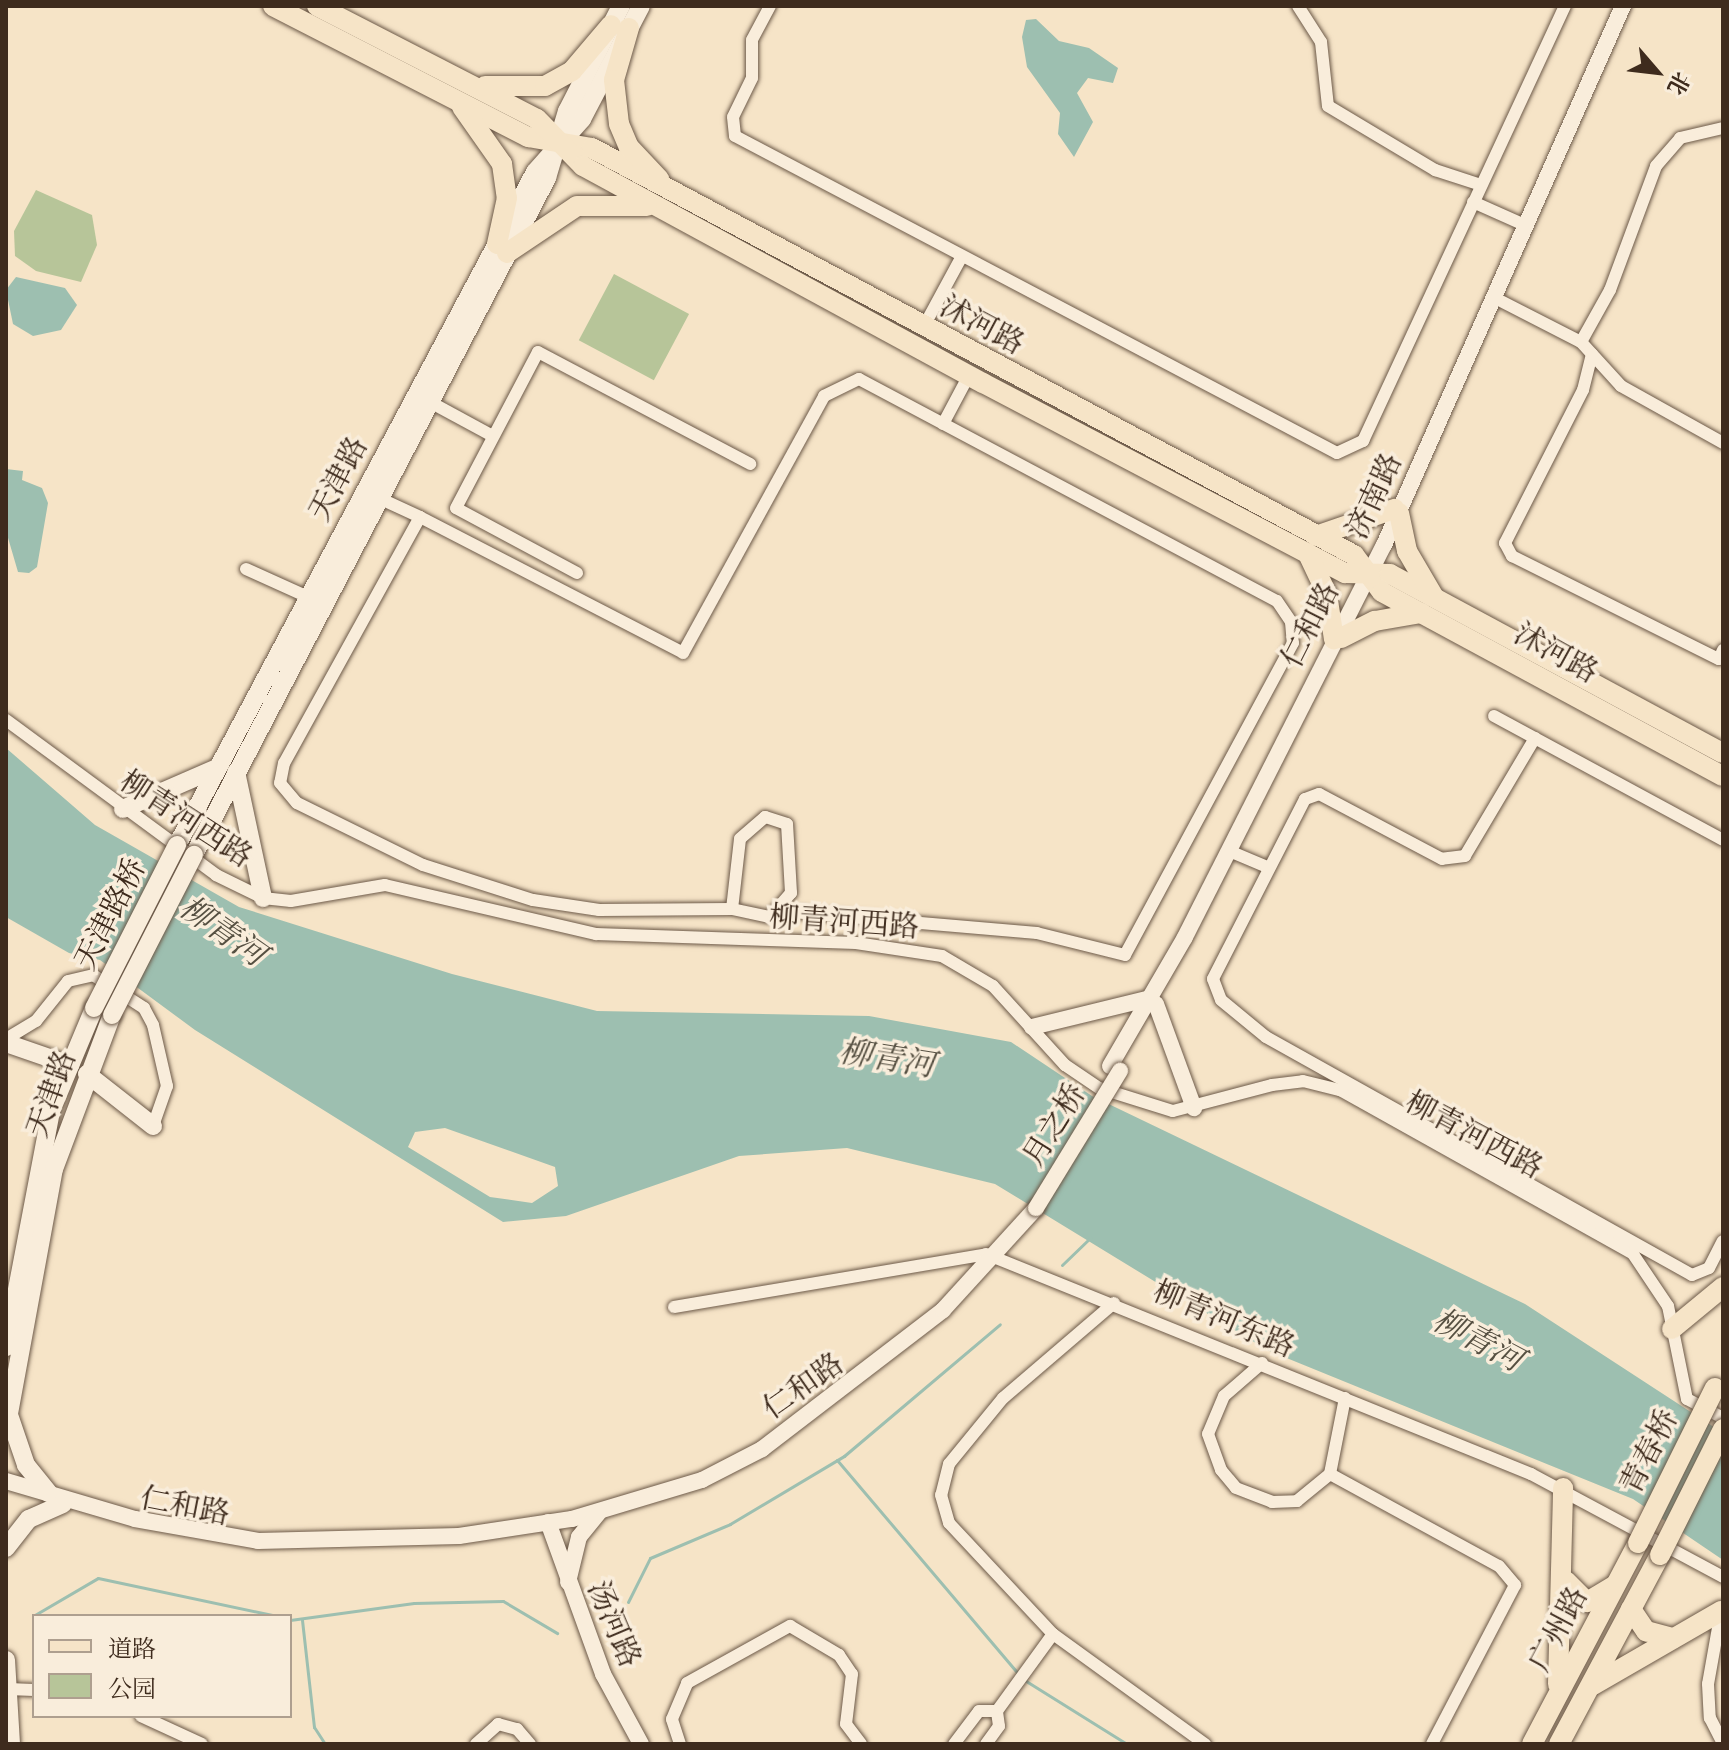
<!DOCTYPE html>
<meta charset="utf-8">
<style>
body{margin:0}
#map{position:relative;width:1729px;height:1750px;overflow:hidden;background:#f6e4c7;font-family:"EB Garamond","Noto Serif SC",serif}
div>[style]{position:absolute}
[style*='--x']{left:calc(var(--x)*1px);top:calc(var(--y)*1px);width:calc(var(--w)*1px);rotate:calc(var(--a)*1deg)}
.green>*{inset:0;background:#b7c599;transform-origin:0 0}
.water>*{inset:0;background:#9dbfb0}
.stream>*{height:3px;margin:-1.5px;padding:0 1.5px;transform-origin:1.5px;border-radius:1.5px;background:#9dbfb0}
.roads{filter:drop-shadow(0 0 2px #6c5948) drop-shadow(0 0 2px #6c5948)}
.minor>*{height:12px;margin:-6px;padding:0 6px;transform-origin:6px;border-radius:6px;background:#f9eddb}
.tertiary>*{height:16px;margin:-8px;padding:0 8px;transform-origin:8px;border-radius:8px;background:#f9eddb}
.secondary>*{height:18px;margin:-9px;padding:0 9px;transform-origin:9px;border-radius:9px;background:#f9eddb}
.primary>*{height:20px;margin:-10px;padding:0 10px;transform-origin:10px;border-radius:10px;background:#f6e4c7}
.bridges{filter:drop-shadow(0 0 2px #6c5948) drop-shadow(0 0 2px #6c5948)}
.tertiary-bridge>*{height:16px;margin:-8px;padding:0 8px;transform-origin:8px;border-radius:8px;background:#f9eddb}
.secondary-bridge>*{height:18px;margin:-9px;padding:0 9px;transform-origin:9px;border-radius:9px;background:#f9eddb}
.primary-bridge>*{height:20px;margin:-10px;padding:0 10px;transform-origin:10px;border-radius:10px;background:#f6e4c7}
span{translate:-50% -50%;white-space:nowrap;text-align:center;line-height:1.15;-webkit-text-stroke:7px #f9eddb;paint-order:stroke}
.street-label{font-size:30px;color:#3e2b1d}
.water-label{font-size:32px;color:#565042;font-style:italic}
.frame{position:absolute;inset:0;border:8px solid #3e2b1d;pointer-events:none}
.legend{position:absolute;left:32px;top:1614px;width:260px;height:104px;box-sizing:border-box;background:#f9eddb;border:2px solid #ae9f8f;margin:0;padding:10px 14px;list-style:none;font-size:24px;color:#3e2b1d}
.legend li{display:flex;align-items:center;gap:16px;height:40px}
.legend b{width:40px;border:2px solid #ae9f8f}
.north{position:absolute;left:1617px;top:32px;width:80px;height:80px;-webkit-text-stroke:6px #f9eddb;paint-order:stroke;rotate:118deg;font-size:22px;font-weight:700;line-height:32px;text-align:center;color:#3e2b1d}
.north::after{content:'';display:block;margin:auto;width:28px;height:36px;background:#3e2b1d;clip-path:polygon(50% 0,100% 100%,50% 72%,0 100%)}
</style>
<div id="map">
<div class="green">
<i style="clip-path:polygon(36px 190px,92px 215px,97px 245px,81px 282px,36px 271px,15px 256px,14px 231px)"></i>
<i style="left:614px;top:274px;width:85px;height:75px;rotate:28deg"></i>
</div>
<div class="water">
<i style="clip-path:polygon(1036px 19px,1059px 41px,1089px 48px,1118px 68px,1113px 83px,1088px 78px,1077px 93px,1093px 122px,1074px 157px,1058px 134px,1060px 113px,1027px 67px,1022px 37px,1026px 20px)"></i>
<i style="clip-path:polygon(16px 277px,65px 288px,77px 305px,61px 330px,33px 336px,13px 324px,6px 290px)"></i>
<i style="clip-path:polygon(6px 469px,23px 471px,22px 480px,42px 488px,48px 503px,37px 567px,29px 573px,18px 572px,6px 531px)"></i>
<i style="clip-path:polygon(evenodd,6px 748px,95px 825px,239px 907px,452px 974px,597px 1011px,869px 1016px,1011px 1042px,1092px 1096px,1525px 1304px,1723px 1433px,1723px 1560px,1633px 1499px,1267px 1350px,995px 1184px,847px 1148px,739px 1156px,566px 1216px,503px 1222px,195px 1030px,100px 960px,69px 953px,6px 917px,6px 748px,445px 1128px,555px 1167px,558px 1186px,532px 1203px,490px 1197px,408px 1147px,415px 1132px,445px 1128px)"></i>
</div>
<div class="stream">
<i style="--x:1062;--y:1265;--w:40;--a:-44"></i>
<i style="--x:837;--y:1460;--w:283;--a:49.7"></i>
<i style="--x:628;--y:1602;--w:49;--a:-63.4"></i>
<i style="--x:650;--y:1558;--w:87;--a:-23"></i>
<i style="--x:730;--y:1524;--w:133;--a:-30.8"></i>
<i style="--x:844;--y:1456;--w:204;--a:-40.2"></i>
<i style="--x:33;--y:1616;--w:75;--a:-30.3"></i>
<i style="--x:98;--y:1578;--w:183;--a:12"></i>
<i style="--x:290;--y:1620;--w:125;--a:-7.8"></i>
<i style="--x:414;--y:1603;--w:89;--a:-1.3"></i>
<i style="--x:503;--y:1601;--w:63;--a:30.7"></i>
<i style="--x:302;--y:1620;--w:108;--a:83.6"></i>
<i style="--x:314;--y:1727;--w:20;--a:57"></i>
<i style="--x:1026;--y:1681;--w:119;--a:32"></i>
</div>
<div class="roads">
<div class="minor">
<i style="--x:770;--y:6;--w:38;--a:118"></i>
<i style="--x:752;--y:40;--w:38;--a:90"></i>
<i style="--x:752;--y:78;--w:43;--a:116"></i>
<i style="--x:733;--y:117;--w:19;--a:84"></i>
<i style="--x:735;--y:136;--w:680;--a:27.77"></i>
<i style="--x:1337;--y:453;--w:29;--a:-25"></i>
<i style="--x:1363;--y:441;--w:480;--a:-65.1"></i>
<i style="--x:1298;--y:6;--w:43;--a:57.4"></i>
<i style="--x:1321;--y:42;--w:64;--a:83.8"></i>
<i style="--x:1328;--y:106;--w:125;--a:30.9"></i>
<i style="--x:1435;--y:170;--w:48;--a:18.1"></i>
<i style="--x:1473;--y:202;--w:51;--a:24.1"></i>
<i style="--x:1493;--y:297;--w:99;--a:27.1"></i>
<i style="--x:1581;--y:342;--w:59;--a:47.7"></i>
<i style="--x:1621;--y:386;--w:117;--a:29.2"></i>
<i style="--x:923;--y:328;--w:80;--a:-61.5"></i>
<i style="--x:1581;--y:342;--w:60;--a:-60.9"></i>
<i style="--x:1610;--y:290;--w:132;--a:-69.6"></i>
<i style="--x:1656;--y:166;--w:37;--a:-49"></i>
<i style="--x:1680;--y:138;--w:44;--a:-13.1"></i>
<i style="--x:1592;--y:354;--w:37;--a:104"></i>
<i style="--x:1583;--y:390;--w:172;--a:117"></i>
<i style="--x:1505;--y:543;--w:15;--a:62"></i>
<i style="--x:1512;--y:556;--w:231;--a:26.5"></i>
<i style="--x:1719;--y:659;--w:10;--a:-66"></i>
<i style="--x:430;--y:402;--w:69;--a:28.4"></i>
<i style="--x:943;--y:424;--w:55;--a:-62"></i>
<i style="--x:381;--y:499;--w:43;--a:24.8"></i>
<i style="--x:420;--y:517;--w:281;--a:118.9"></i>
<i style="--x:284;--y:763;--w:20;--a:101"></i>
<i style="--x:280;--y:783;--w:26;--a:50"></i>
<i style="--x:297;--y:803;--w:140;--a:26.2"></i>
<i style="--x:423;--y:865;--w:115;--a:17.7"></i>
<i style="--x:533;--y:900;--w:67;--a:8.6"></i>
<i style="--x:599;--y:910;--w:133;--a:-0.4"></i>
<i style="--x:732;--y:909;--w:39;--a:12"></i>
<i style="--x:770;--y:917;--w:32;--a:-49"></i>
<i style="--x:791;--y:893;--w:69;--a:-93.3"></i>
<i style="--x:787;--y:824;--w:23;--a:-162"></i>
<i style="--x:765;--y:817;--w:33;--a:139"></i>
<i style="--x:740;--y:839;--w:70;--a:96.5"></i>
<i style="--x:420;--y:517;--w:296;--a:27.3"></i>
<i style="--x:683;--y:653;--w:293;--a:-61.2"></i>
<i style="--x:824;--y:396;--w:39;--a:-26"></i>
<i style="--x:859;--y:379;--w:473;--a:28"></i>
<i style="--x:1277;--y:601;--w:25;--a:56"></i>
<i style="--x:1291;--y:622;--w:21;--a:85"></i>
<i style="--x:1293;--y:643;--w:354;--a:118.3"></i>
<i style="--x:1125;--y:955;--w:91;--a:-166"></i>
<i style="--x:1037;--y:933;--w:257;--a:-175.1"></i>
<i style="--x:246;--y:569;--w:68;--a:24.3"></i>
<i style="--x:577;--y:573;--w:137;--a:-151.8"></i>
<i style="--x:456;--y:508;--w:176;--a:-62.3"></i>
<i style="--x:538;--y:352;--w:240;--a:27.8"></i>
<i style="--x:1494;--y:716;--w:260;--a:28.4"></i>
<i style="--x:6;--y:720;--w:261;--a:36.4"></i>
<i style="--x:216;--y:875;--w:52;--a:26.1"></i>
<i style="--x:263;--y:898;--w:28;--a:6"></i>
<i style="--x:291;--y:901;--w:95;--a:-9.7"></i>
<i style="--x:385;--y:885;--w:217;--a:13.1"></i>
<i style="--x:596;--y:934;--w:260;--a:2"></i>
<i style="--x:856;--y:943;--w:87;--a:8.6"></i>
<i style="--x:942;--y:956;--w:59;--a:30.5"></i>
<i style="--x:993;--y:986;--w:107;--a:47.7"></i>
<i style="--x:1065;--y:1065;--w:41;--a:34.1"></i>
<i style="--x:1099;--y:1088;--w:77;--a:17.3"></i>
<i style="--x:1173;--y:1111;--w:102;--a:-14.7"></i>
<i style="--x:1272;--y:1085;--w:31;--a:-7"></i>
<i style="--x:1303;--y:1081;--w:38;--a:14"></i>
<i style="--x:1340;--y:1090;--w:336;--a:29.2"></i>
<i style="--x:1633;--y:1254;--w:63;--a:56.1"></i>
<i style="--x:1668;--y:1306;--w:95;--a:78.5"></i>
<i style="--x:1687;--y:1399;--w:41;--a:27.8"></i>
<i style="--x:1535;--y:738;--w:137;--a:120.7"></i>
<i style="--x:1465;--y:856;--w:23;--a:173"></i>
<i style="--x:1442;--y:859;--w:139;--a:-152.1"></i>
<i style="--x:1319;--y:794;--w:15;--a:160"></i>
<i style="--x:1305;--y:799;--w:202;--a:117.1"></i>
<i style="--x:1213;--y:979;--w:22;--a:69"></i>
<i style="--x:1221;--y:1000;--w:58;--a:39.4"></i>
<i style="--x:1266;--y:1037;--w:488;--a:29.2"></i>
<i style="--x:1692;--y:1275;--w:18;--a:-22"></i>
<i style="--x:1709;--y:1268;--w:30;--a:-63"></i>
<i style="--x:1234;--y:853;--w:38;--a:23"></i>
<i style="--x:6;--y:1039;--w:35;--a:-31"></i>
<i style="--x:36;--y:1021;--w:51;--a:-51.3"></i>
<i style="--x:68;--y:981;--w:26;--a:-13"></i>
<i style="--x:93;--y:975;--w:61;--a:32.9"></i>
<i style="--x:144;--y:1008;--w:19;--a:62"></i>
<i style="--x:153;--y:1025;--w:63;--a:77.1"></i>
<i style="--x:167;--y:1086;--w:42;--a:109.3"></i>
<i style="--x:1114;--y:1303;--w:146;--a:139.4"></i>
<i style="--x:1003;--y:1398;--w:85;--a:129.3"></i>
<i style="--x:949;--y:1464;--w:32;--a:104"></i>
<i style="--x:941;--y:1495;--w:29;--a:74"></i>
<i style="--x:949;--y:1523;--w:152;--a:46.9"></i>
<i style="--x:1053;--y:1634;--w:188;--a:35.9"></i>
<i style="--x:674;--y:1307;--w:316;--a:-9.6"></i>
<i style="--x:986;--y:1254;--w:588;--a:21.98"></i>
<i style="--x:1531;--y:1474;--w:218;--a:28.2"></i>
<i style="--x:1262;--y:1363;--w:50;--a:139"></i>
<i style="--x:1224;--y:1396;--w:41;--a:112.8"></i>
<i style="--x:1208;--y:1434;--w:38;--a:70"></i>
<i style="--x:1221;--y:1470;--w:23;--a:50"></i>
<i style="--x:1236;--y:1488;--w:39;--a:21"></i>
<i style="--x:1272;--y:1502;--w:25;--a:-2"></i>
<i style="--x:1297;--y:1501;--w:43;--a:-39.3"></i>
<i style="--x:1345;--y:1398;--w:77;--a:101.2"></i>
<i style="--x:1330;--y:1474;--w:192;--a:28.6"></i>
<i style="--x:1499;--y:1566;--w:25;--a:50"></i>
<i style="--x:1515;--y:1585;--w:179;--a:117.6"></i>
<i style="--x:1721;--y:1611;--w:74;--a:100.1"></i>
<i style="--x:1708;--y:1684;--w:34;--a:87"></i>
<i style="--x:1710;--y:1718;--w:29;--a:63"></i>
<i style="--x:8;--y:1689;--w:26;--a:2"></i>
<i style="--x:997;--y:1711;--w:95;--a:-54"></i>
<i style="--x:141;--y:1716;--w:67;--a:24.7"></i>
<i style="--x:476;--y:1744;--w:30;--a:-42"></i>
<i style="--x:498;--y:1724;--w:20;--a:15"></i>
<i style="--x:517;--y:1729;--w:20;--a:49"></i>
<i style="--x:680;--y:1744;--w:26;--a:-108"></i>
<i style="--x:672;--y:1719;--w:39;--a:-67"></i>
<i style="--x:687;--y:1683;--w:118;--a:-29"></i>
<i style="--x:790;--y:1626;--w:57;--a:30.6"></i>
<i style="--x:839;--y:1655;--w:23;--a:56"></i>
<i style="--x:852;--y:1674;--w:50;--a:96.8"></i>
<i style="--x:846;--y:1724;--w:25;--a:53"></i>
<i style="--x:954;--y:1744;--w:41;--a:-52.9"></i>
<i style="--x:979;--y:1711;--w:18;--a:0"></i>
<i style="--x:986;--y:1744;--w:22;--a:-54"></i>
<i style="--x:999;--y:1726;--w:15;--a:-98"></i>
</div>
<div class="tertiary">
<i style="--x:1156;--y:1004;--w:111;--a:69.9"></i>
<i style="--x:1032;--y:1027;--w:122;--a:-13.7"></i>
<i style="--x:1110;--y:1066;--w:149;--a:-59.8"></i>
<i style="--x:1185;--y:937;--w:440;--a:-63.1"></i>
<i style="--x:1384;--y:545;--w:590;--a:-66.09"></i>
<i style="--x:6;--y:1481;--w:134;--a:16.4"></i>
<i style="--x:135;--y:1519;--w:125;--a:10.1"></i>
<i style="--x:258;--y:1541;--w:201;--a:-1.4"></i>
<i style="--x:459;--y:1536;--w:114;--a:-8.6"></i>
<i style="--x:572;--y:1519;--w:136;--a:-16.7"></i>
<i style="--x:702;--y:1480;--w:68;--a:-27.3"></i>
<i style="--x:762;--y:1449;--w:228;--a:-37.5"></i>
<i style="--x:943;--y:1310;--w:138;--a:-47.6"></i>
<i style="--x:548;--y:1522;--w:162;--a:70.1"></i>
<i style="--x:603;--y:1674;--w:80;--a:61.5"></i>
<i style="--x:568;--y:1582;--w:46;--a:-76.3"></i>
<i style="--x:579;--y:1537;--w:32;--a:-51"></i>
</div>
<div class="secondary">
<i style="--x:236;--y:772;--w:129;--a:77.9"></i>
<i style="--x:123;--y:809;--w:103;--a:-23.6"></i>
<i style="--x:177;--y:845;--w:762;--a:-61.99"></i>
<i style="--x:535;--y:172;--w:71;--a:-48.4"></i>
<i style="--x:582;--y:119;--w:127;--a:-62.4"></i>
<i style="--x:194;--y:855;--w:764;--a:-62.46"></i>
<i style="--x:547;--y:178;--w:70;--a:-73.4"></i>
<i style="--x:567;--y:111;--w:118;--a:-62.8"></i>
<i style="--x:6;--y:1043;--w:68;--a:19"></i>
<i style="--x:87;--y:1074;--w:84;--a:38.2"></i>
<i style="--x:6;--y:1347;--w:240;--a:-79.2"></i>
<i style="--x:51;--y:1111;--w:112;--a:-67.3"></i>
<i style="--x:9;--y:1415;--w:53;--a:71.2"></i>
<i style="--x:26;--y:1465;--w:36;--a:51"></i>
<i style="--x:6;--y:1430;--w:265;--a:-79.6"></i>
<i style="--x:54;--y:1169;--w:165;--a:-69.4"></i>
<i style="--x:6;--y:1548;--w:37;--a:-52"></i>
<i style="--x:29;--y:1519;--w:37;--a:-24"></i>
<i style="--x:6;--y:1660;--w:84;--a:86.6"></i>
</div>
<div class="primary">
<i style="--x:273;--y:6;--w:287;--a:27.2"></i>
<i style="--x:528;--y:137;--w:65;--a:9.8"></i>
<i style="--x:592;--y:148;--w:864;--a:28.11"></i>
<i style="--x:1354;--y:555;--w:46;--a:52.9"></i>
<i style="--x:1382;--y:592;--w:387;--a:28.4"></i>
<i style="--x:317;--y:6;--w:247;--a:27.2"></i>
<i style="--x:537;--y:119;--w:66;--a:45.6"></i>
<i style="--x:583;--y:166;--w:455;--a:28.5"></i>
<i style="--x:983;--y:383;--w:409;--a:27.7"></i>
<i style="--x:1345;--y:573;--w:45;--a:1.3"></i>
<i style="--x:1390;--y:574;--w:378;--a:28.3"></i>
<i style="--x:629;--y:28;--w:54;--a:106.1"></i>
<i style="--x:614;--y:80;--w:44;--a:83.5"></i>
<i style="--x:619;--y:124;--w:25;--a:67"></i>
<i style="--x:629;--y:147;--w:44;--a:46.8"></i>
<i style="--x:485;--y:86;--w:60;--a:0"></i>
<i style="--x:545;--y:86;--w:31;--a:-29"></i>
<i style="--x:572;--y:71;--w:60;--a:-49.7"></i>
<i style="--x:462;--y:107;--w:70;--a:54.9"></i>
<i style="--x:502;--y:164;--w:34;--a:82"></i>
<i style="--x:507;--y:198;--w:47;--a:102.3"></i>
<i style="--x:507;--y:253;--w:84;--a:-33.9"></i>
<i style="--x:577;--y:206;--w:70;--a:0"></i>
<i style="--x:1399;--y:513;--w:39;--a:78"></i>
<i style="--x:1407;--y:551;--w:53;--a:59.6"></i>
<i style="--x:1316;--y:536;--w:83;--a:-19.1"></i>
<i style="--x:1308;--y:554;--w:44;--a:64.6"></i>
<i style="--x:1327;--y:594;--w:46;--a:81.2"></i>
<i style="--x:1341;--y:638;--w:38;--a:-27"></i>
<i style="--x:1375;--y:621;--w:47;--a:-9.9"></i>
<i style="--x:1672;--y:1329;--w:66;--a:-39.5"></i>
<i style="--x:1566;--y:1581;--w:30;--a:45"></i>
<i style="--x:1587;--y:1602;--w:33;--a:-31"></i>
<i style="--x:1631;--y:1609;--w:27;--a:56"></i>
<i style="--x:1646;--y:1631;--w:28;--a:15"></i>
<i style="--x:1558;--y:1684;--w:196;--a:-88.5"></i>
<i style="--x:1593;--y:1685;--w:148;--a:-30"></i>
<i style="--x:1532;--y:1744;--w:227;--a:-62.2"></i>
<i style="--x:1559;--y:1744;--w:214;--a:-61.9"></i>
</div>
</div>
<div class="bridges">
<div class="tertiary-bridge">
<i style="--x:1036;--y:1208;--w:161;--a:-58.5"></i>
</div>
<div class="secondary-bridge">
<i style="--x:94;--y:1008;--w:183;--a:-63"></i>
<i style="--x:112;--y:1015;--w:180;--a:-62.9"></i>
</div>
<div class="primary-bridge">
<i style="--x:1638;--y:1543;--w:173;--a:-63.6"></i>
<i style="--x:1660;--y:1555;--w:141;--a:-63.4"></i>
</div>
</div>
<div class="street-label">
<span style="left:982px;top:325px;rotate:28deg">沭河路</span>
<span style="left:338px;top:479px;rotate:-62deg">天津路</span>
<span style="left:1374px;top:496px;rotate:-65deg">济南路</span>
<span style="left:1310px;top:625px;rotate:-63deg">仁和路</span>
<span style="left:1556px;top:653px;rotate:29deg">沭河路</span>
<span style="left:186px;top:819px;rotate:33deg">柳青河西路</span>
<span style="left:110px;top:914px;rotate:-63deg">天津路桥</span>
<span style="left:844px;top:922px;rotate:4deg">柳青河西路</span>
<span style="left:51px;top:1094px;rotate:-70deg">天津路</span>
<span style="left:1054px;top:1125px;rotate:-58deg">月之桥</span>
<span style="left:1474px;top:1135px;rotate:28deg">柳青河西路</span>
<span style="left:1224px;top:1319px;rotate:23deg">柳青河东路</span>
<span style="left:803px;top:1386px;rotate:-35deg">仁和路</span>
<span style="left:1649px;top:1452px;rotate:-63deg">青春桥</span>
<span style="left:185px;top:1506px;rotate:11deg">仁和路</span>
<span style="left:614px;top:1624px;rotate:67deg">汤河路</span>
<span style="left:1558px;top:1629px;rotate:-62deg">广州路</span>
</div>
<div class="water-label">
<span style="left:223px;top:931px;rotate:35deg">柳青河</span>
<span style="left:887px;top:1058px;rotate:9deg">柳青河</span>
<span style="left:1478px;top:1340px;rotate:28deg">柳青河</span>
</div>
<div class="frame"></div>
<ul class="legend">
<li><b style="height:10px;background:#f6e4c7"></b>道路</li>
<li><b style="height:22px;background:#b7c599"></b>公园</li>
</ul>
<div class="north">北</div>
</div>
